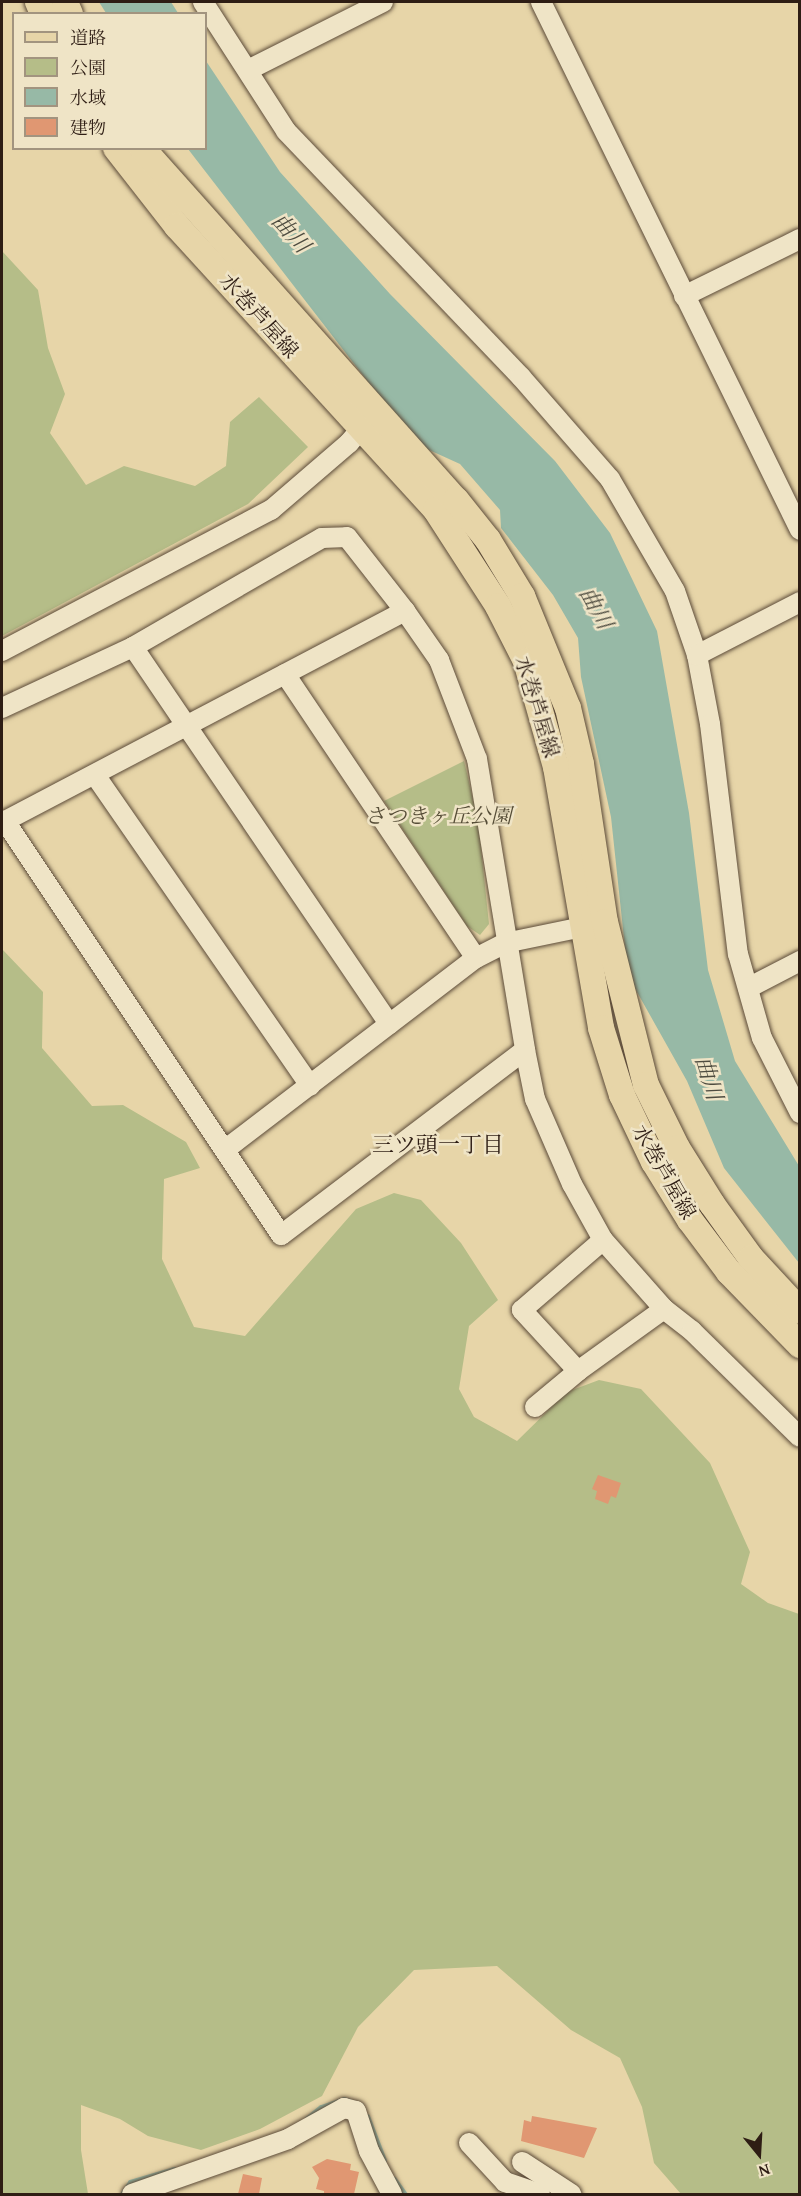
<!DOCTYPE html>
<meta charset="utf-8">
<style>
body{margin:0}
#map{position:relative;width:801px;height:2196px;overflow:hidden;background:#e7d5a8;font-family:"Gentium Book Plus","Noto Serif JP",serif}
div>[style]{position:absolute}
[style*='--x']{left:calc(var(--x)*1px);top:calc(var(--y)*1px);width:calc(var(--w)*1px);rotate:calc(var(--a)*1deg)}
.green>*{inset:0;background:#b5bd88}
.water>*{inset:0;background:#97b9a6}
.stream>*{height:5px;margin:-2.5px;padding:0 2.5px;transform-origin:2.5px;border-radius:2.5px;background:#97b9a6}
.building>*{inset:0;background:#e09772}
.roads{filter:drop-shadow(0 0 2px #5c4b39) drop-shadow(0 0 2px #5c4b39)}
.minor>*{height:20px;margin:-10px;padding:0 10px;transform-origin:10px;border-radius:10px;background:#efe4c6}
.major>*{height:26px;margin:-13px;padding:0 13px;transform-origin:13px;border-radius:13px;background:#e7d5a8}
span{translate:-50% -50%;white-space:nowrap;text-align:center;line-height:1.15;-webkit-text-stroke:5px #efe4c6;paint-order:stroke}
.street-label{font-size:21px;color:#2e1d14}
.park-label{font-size:21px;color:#564d37;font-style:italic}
.water-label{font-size:22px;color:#4e4c40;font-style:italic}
.neighbourhood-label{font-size:22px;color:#2e1d14}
.frame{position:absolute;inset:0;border:3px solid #2e1d14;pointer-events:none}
.legend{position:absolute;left:12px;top:12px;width:195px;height:138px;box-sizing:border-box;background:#efe4c6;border:2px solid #a2947f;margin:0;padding:8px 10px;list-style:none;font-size:18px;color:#2e1d14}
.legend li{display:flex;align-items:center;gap:12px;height:30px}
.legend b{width:30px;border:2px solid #a2947f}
.north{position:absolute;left:729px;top:2124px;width:60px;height:60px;-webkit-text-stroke:4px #efe4c6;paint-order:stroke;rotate:162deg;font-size:16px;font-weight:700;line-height:24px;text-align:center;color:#2e1d14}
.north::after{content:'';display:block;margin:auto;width:21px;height:27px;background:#2e1d14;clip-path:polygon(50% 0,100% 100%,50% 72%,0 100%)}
</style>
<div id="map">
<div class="green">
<i style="clip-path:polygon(2px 251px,38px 290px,48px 348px,65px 394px,50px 433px,86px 485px,124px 466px,195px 486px,226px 466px,230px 422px,259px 397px,308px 447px,248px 504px,2px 636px)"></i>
<i style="clip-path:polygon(464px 761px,478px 820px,489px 924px,480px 935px,467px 926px,384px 801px)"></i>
<i style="clip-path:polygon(2px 949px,43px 992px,42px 1048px,92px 1106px,123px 1105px,186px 1142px,200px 1168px,164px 1179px,162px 1259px,194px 1327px,245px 1336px,356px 1209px,394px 1193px,421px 1200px,461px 1243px,498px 1300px,469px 1326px,459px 1389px,474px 1417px,517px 1441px,567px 1392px,599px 1380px,641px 1389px,710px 1463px,750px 1552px,741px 1584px,768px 1603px,799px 1614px,799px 2194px,681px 2194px,654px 2163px,642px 2107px,620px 2058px,571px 2030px,497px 1966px,414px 1970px,358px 2027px,322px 2096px,260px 2129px,201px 2150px,148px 2136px,120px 2119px,81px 2105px,81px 2150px,88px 2194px,2px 2194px)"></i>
</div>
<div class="water">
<i style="clip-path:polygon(99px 2px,171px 2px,178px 13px,106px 13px)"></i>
<i style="clip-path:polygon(206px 61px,280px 172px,390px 294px,555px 461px,610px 533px,657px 631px,689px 813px,708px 970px,735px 1061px,799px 1166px,799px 1263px,724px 1168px,687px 1081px,628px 976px,611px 817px,581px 677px,578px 638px,553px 595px,501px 528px,500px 510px,460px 464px,416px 444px,188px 149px,206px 148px)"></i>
</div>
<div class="stream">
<i style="--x:367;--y:2116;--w:47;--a:68.9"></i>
<i style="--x:306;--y:2119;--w:19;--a:-39"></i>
<i style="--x:321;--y:2107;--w:24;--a:-19"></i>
<i style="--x:344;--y:2099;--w:18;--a:19"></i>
<i style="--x:394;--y:2179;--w:19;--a:54"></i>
<i style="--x:122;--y:2194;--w:14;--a:-56"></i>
<i style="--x:130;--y:2182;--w:46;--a:-16.5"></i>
</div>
<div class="building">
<i style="clip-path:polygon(598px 1475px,621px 1483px,616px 1498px,611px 1496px,608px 1504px,595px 1499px,597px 1491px,592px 1489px)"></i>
<i style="clip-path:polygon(532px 2116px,597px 2128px,584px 2158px,521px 2141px,524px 2120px,531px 2122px)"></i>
<i style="clip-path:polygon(327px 2159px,351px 2164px,350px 2170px,359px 2172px,354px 2194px,324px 2194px,324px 2191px,316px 2189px,319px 2178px,312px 2167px)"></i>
<i style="clip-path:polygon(243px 2174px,262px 2178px,259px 2194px,238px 2194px)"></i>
</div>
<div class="roads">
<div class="minor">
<i style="--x:203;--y:2;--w:153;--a:57.2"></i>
<i style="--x:286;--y:131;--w:340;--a:46.3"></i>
<i style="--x:521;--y:377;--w:135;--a:48.9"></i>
<i style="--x:610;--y:479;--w:129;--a:59.9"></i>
<i style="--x:675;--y:591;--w:68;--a:71"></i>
<i style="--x:697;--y:655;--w:70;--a:79.3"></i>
<i style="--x:710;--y:724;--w:232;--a:83.1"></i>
<i style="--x:738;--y:954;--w:87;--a:74.1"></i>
<i style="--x:762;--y:1038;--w:84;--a:63.1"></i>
<i style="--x:541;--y:2;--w:588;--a:63.87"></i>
<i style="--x:248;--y:70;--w:151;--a:-26.7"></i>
<i style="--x:684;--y:296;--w:129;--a:-26.2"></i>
<i style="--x:405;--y:611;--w:60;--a:55.2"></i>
<i style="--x:439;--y:660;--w:106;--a:69"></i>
<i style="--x:477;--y:759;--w:295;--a:80.6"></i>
<i style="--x:525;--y:1050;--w:306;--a:142.8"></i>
<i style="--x:281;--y:1235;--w:498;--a:-123.7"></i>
<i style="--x:5;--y:821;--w:452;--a:-27.7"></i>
<i style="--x:133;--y:647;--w:456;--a:55.8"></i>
<i style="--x:2;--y:651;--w:304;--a:-27.7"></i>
<i style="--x:271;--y:510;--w:103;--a:-40.7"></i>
<i style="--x:349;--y:443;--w:31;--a:-50"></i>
<i style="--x:697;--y:655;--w:116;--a:-27.2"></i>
<i style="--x:285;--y:674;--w:342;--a:56.1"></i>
<i style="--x:2;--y:708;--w:145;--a:-25"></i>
<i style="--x:133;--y:647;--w:218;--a:-30"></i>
<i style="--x:322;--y:538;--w:25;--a:-2"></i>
<i style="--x:347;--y:537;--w:94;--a:51.9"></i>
<i style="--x:95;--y:775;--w:378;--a:55.3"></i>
<i style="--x:748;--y:988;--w:59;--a:-27.4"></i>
<i style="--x:525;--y:1050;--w:50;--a:78.5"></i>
<i style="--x:535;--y:1099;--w:93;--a:66.5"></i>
<i style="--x:572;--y:1184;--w:64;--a:61"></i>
<i style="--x:603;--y:1240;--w:92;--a:48.5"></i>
<i style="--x:664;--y:1309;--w:36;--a:38"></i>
<i style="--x:692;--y:1331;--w:151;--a:44.5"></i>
<i style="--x:226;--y:1149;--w:315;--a:-37.4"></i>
<i style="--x:476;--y:958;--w:33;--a:-27"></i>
<i style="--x:505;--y:943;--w:94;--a:-11.7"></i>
<i style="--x:578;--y:1371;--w:83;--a:-132.6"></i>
<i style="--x:522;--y:1310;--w:107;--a:-40.8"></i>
<i style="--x:535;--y:1407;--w:56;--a:-39.9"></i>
<i style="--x:578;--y:1371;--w:106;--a:-35.8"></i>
<i style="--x:469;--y:2143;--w:53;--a:47.3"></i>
<i style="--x:505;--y:2182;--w:37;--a:19"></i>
<i style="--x:522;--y:2162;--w:59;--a:33.1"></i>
<i style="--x:132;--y:2194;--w:165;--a:-19.4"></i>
<i style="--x:288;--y:2139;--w:64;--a:-29"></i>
<i style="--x:344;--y:2108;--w:12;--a:14"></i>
<i style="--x:356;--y:2111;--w:42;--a:72"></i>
<i style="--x:369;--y:2151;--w:49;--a:61.9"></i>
</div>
<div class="major">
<i style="--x:38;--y:2;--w:13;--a:67"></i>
<i style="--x:65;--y:2;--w:13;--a:67"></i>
<i style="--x:116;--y:148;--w:99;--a:52"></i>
<i style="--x:177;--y:226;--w:384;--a:47.6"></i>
<i style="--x:436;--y:510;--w:114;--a:57.1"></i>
<i style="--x:498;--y:606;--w:62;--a:63"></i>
<i style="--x:526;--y:661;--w:110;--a:74.2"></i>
<i style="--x:556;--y:767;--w:265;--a:80.2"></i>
<i style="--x:601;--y:1028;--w:70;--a:72.6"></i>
<i style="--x:622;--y:1095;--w:74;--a:64.5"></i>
<i style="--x:654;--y:1162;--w:68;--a:58.2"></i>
<i style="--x:690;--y:1220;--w:65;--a:53.1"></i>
<i style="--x:729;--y:1272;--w:102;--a:45.8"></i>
<i style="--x:142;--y:148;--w:472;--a:48.3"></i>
<i style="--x:456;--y:500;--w:51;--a:51.3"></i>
<i style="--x:488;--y:540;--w:66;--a:58.7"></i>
<i style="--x:522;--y:596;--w:121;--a:67.7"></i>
<i style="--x:568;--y:708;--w:57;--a:76.9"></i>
<i style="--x:581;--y:764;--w:160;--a:81.4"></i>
<i style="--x:605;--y:922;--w:168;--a:75.9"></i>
<i style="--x:646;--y:1085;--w:70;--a:63.8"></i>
<i style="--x:677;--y:1148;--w:66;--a:58"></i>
<i style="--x:712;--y:1204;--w:67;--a:54.2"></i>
<i style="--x:751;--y:1258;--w:72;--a:47.2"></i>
</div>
</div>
<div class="street-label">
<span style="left:259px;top:316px;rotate:48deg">水巻芦屋線</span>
<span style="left:537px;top:707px;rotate:73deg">水巻芦屋線</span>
<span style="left:664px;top:1172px;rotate:60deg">水巻芦屋線</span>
</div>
<div class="park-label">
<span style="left:438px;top:816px">さつきヶ丘公園</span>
</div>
<div class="water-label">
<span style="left:291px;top:233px;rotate:48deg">曲川</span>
<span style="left:596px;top:608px;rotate:61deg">曲川</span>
<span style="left:709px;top:1078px;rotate:73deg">曲川</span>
</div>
<div class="neighbourhood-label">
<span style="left:438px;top:1145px">三ツ頭一丁目</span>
</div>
<div class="frame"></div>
<ul class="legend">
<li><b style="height:8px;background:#e7d5a8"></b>道路</li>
<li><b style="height:16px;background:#b5bd88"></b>公園</li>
<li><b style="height:16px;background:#97b9a6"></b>水域</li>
<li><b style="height:16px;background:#e09772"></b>建物</li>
</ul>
<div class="north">N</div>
</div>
